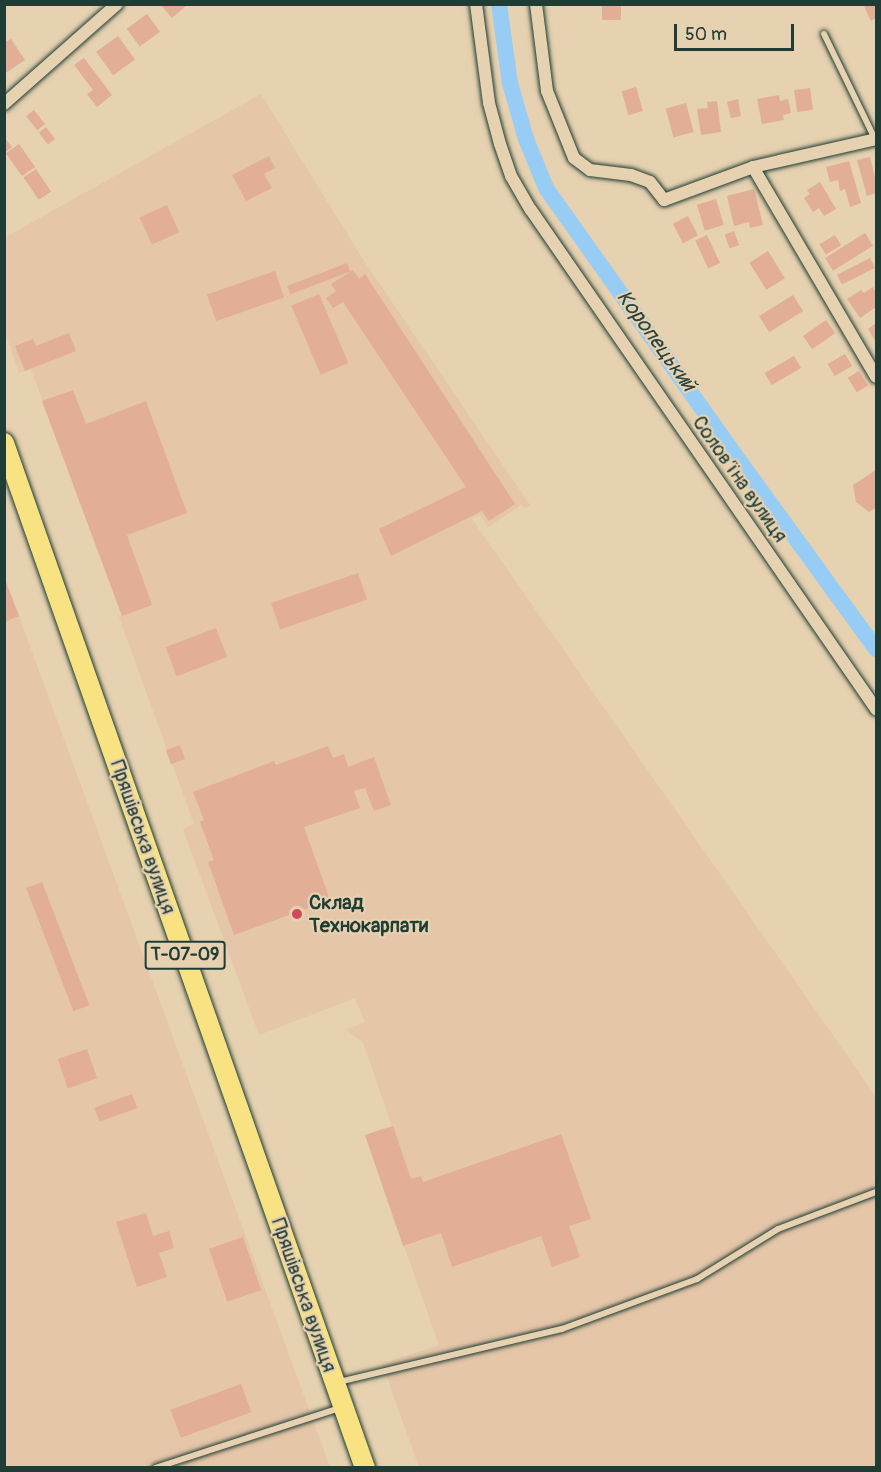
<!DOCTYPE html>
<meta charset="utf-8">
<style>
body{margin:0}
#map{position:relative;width:881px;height:1472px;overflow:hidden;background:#e6d1b0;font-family:Pangolin,sans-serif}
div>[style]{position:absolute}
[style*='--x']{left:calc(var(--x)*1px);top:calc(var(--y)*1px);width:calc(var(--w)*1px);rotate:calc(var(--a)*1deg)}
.built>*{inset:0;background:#e5c6a8}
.canal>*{height:16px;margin:-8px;padding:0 8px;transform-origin:8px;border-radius:8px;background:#97ccf5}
.building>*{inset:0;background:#e2ae96;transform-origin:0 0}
.roads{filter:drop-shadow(0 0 2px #1f3d34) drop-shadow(0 0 2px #1f3d34)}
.lane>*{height:6px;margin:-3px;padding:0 3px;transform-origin:3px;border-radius:3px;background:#e6d1b0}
.street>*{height:12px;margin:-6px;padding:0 6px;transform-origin:6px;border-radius:6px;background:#e6d1b0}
.primary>*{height:20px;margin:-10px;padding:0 10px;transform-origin:10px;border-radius:10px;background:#f8e281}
.dots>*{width:16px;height:16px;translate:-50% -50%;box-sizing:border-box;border:3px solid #e6d1b0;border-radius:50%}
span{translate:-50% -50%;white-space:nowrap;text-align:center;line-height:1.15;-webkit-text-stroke:4.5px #e6d1b0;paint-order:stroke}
.shield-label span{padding:2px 4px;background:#e6d1b0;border:2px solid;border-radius:4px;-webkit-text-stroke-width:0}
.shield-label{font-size:18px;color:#1f3d34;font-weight:700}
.street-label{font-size:20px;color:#1f3d34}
.poi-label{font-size:20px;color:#1f3d34;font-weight:700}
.left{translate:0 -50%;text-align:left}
.water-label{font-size:21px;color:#25443e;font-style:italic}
.frame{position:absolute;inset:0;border:6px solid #1f3d34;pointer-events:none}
.scale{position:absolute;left:674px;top:24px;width:120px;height:27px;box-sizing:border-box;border:3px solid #1f3d34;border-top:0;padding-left:8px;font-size:18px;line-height:21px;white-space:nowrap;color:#1f3d34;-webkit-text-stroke:4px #e6d1b0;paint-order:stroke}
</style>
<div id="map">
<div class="built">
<i style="clip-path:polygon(261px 94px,364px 261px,530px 505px,525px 508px,521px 505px,488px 527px,480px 515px,472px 519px,876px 1097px,876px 1467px,419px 1467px,382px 1364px,439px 1345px,365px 1135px,392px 1126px,363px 1042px,346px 1030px,365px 1022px,355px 998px,259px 1035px,183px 829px,194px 824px,119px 617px,122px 616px,31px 369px,19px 373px,5px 332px,4px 238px)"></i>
<i style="clip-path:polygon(4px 576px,19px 616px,330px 1467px,5px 1467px)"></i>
</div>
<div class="canal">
<i style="--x:499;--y:4;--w:80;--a:82.1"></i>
<i style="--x:510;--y:83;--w:58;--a:74.1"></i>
<i style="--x:526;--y:139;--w:53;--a:67.8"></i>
<i style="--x:546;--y:188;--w:327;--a:54.7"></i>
<i style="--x:735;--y:455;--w:240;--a:54"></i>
</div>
<div class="building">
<i style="clip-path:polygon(160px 4px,185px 4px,186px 6px,172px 18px)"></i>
<i style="left:602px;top:4px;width:19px;height:16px"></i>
<i style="clip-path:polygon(863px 4px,876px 4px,876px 18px,871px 21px)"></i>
<i style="left:147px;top:14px;width:22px;height:25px;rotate:54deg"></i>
<i style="left:118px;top:36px;width:29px;height:27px;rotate:54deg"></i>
<i style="clip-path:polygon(11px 39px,25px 60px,4px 74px,4px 43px)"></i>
<i style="clip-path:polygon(84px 58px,112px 95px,97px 107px,87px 94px,93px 90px,74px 65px)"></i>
<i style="left:636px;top:87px;width:25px;height:15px;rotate:74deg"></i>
<i style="left:810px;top:88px;width:22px;height:16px;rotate:82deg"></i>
<i style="clip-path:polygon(779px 95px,780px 101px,788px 99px,791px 113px,783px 115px,784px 120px,762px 124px,757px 99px)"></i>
<i style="clip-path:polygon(738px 99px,741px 116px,731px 118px,727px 102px)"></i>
<i style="clip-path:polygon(717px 101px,721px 132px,701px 135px,697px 109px,708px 108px,707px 102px)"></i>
<i style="left:686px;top:103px;width:30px;height:21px;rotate:75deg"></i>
<i style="left:34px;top:110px;width:18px;height:10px;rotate:52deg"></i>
<i style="left:46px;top:127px;width:15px;height:9px;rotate:53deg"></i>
<i style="clip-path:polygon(4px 137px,12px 147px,4px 153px)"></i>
<i style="left:19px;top:144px;width:28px;height:16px;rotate:55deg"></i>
<i style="clip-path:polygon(269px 156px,275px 168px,264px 174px,272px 188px,246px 201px,232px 175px)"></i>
<i style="clip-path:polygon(870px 157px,876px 182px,876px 193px,867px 196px,857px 160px)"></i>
<i style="clip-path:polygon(849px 161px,861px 203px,850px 207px,845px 189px,840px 191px,838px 180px,830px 182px,826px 167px)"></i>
<i style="left:36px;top:169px;width:27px;height:15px;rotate:56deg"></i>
<i style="clip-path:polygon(820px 182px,836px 209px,824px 216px,819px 208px,813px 212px,804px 198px,810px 194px,807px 190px)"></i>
<i style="clip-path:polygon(754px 189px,763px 225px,750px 228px,749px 222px,734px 226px,727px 196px)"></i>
<i style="left:716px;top:199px;width:27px;height:20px;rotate:73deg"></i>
<i style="left:167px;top:205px;width:30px;height:30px;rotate:66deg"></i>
<i style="left:688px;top:216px;width:22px;height:17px;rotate:63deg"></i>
<i style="left:734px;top:231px;width:15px;height:10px;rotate:70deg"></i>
<i style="left:865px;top:233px;width:15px;height:47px;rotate:58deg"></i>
<i style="left:707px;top:235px;width:31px;height:13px;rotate:65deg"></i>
<i style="left:835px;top:235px;width:12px;height:18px;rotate:59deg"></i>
<i style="left:768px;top:251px;width:32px;height:22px;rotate:58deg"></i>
<i style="left:870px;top:258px;width:11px;height:37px;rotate:63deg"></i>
<i style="left:347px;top:263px;width:9px;height:64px;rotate:69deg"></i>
<i style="clip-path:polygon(353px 270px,359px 279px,365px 274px,515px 504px,489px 521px,482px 511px,391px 556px,379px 529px,466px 487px,343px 302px,333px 308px,326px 298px,336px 291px,331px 284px)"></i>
<i style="left:275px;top:271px;width:28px;height:72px;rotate:71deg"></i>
<i style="clip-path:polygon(873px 287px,876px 292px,876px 307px,860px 318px,847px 299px,861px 290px,864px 293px)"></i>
<i style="left:319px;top:294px;width:75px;height:30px;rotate:67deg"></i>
<i style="left:793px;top:295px;width:19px;height:40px;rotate:58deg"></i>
<i style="left:826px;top:320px;width:16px;height:28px;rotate:55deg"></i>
<i style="clip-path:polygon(876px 323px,876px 342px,868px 329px)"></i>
<i style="clip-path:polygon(69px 333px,76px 351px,25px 371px,15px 346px,33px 339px,36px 346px)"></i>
<i style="left:845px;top:354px;width:14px;height:20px;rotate:60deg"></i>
<i style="left:794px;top:356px;width:14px;height:34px;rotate:60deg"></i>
<i style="left:859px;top:371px;width:17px;height:13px;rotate:59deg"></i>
<i style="clip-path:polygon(73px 390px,86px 424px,146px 401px,187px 513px,127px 535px,152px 605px,122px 616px,42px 401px)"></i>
<i style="clip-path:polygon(876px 470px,876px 508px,869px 512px,856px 502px,853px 485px)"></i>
<i style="left:358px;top:573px;width:28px;height:92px;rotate:71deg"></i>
<i style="clip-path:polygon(4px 577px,19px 616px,4px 622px)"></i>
<i style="left:216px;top:628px;width:31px;height:54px;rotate:69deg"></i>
<i style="left:180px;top:745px;width:15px;height:15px;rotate:70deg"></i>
<i style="clip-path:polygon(328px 746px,333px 758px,344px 754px,348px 767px,374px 757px,391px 805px,374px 811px,365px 788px,354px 791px,360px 808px,304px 827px,330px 900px,234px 935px,208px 862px,214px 860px,200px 822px,204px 820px,193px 792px,274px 761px,276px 765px)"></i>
<i style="left:42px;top:882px;width:132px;height:17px;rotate:69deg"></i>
<i style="left:87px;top:1049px;width:31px;height:31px;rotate:71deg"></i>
<i style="left:132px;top:1094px;width:15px;height:40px;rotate:70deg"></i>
<i style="clip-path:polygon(393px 1126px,411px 1179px,421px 1176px,423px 1182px,561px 1134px,591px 1219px,569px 1226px,580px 1257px,552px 1267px,541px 1236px,452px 1267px,441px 1233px,403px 1246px,365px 1135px)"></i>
<i style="clip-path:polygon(146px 1213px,153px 1236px,169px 1231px,174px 1248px,159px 1253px,167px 1277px,137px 1287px,116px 1222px)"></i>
<i style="left:243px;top:1237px;width:56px;height:36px;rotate:71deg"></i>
<i style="left:241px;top:1384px;width:30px;height:75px;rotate:70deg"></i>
</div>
<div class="roads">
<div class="lane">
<i style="--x:824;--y:34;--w:117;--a:64.1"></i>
<i style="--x:339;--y:1382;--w:229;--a:-13.4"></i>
<i style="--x:562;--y:1329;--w:144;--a:-20.3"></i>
<i style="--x:697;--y:1279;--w:95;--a:-31.7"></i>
<i style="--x:778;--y:1229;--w:105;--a:-20.7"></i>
<i style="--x:155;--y:1468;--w:194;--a:-18"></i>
</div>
<div class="street">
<i style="--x:476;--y:4;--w:100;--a:82.5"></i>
<i style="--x:489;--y:103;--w:42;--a:75"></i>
<i style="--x:500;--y:144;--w:34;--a:71"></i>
<i style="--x:511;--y:176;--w:39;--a:60"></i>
<i style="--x:531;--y:210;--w:607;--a:55.34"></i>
<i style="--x:536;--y:4;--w:88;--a:82.8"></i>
<i style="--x:547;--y:91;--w:72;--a:68.1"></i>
<i style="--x:574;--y:158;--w:20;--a:37"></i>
<i style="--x:590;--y:170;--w:41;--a:7"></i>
<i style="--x:631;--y:175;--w:20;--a:20"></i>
<i style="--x:650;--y:182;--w:23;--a:52"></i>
<i style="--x:664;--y:200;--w:95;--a:-20.3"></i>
<i style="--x:753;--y:167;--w:126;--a:-12.8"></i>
<i style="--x:4;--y:104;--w:151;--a:-41.5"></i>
<i style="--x:753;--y:167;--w:243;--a:59.6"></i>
</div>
<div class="primary">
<i style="--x:4;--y:443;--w:1087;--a:70.6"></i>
</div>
</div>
<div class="dots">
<i style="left:297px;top:914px;background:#d1495b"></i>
</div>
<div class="shield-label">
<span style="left:185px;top:955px">Т-07-09</span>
</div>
<div class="street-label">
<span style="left:740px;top:479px;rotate:55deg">Соловʼїна вулиця</span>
<span style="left:143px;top:837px;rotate:71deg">Пряшівська вулиця</span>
<span style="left:304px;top:1295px;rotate:71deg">Пряшівська вулиця</span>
</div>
<div class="poi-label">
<span class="left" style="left:309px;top:914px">Склад<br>Технокарпати</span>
</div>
<div class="water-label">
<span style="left:656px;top:341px;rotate:54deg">Коропецький</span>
</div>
<div class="frame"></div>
<div class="scale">50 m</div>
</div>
